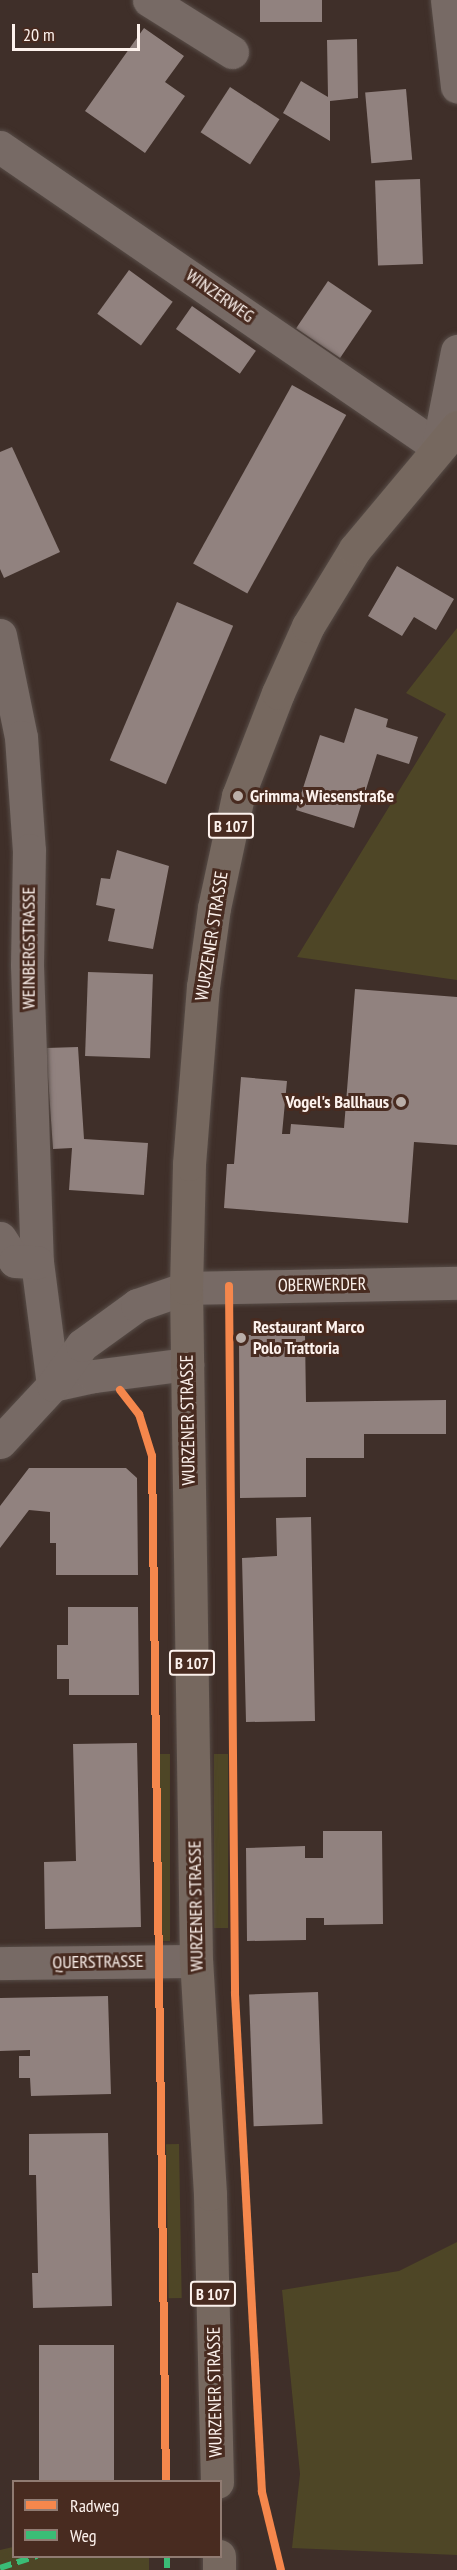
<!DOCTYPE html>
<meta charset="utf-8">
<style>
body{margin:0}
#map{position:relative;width:457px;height:2570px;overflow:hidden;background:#3f2f29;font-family:"PT Sans Narrow",sans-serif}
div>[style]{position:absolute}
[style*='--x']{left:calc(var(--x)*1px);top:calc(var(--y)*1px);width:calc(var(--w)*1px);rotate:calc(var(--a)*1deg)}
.green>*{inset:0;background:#4e4626;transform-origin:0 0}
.building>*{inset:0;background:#91827f;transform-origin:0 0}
.roads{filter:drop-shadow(0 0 2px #574c47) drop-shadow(0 0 2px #574c47)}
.minor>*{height:33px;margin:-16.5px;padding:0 16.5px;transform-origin:16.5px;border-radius:16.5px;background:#776a65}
.primary>*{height:33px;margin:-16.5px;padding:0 16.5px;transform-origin:16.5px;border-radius:16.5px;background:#76685f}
.quiet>*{height:6px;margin-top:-3px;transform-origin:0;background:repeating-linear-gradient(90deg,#3abd76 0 12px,transparent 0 18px)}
.cycleway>*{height:8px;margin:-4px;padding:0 4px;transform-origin:4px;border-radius:4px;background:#f5874c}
.dots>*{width:16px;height:16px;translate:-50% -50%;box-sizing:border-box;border:3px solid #482b20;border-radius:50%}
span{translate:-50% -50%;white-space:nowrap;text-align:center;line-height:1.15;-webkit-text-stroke:6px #482b20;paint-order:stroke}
.shield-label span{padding:2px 4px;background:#482b20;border:2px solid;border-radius:4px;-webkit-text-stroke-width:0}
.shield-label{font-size:16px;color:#fdf2ed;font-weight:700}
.street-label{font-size:18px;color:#fdf2ed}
.poi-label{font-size:18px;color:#fdf2ed;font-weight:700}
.left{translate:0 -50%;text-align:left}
.right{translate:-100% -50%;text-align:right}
.legend{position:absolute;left:12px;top:2480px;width:210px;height:78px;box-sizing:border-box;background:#482b20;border:2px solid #907b72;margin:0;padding:8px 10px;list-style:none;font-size:18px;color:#fdf2ed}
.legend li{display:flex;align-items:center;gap:12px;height:30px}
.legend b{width:30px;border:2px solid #907b72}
.scale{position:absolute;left:12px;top:24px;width:128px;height:27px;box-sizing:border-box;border:3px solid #fdf2ed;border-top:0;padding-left:8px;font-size:18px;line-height:21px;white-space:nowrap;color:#fdf2ed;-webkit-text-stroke:4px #482b20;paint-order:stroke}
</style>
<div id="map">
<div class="green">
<i style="clip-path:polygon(457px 628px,457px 980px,297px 957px,446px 714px,406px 693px)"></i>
<i style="left:160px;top:1754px;width:10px;height:187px"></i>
<i style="left:214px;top:1754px;width:14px;height:174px"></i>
<i style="left:179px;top:2144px;width:154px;height:13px;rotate:89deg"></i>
<i style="clip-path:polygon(457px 2242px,457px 2555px,292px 2548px,300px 2474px,282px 2290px,399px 2271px)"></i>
<i style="clip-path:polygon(13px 2547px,14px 2556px,149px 2557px,149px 2570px,0 2570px,0 2550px)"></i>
</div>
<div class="building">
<i style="left:260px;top:0;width:62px;height:22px"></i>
<i style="clip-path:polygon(144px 28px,184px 56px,165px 82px,185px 96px,145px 153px,85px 111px)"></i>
<i style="clip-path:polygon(357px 39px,358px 98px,330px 101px,330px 141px,283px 113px,301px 81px,328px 97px,327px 40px)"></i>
<i style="left:230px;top:87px;width:59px;height:54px;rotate:33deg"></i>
<i style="left:406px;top:89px;width:71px;height:41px;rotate:85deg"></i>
<i style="left:420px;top:179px;width:85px;height:45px;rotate:88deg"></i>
<i style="left:129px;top:270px;width:54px;height:54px;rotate:36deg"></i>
<i style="left:328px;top:281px;width:53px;height:57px;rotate:34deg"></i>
<i style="left:192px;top:306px;width:78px;height:28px;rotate:35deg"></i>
<i style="left:292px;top:385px;width:62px;height:204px;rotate:29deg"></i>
<i style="clip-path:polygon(12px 447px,60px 552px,4px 578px,0 569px,0 452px)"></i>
<i style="clip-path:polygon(397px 566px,454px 599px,436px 630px,414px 617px,402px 636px,368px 616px)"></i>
<i style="left:177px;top:602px;width:61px;height:172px;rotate:23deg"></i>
<i style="clip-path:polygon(355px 708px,388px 719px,386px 727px,418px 737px,409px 764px,377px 754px,354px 828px,296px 810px,320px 735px,344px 743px)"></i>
<i style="clip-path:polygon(117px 850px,169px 866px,153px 949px,108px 941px,115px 909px,96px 905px,101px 878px,110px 879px)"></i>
<i style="left:88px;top:972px;width:65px;height:84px;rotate:2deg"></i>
<i style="clip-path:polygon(355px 989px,457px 997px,457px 1145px,414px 1142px,408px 1223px,224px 1208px,227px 1164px,234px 1164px,241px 1077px,287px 1081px,282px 1134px,290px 1134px,291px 1124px,344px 1128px)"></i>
<i style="clip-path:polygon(78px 1047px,84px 1139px,148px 1143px,144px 1195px,69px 1190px,72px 1148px,53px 1149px,46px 1048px)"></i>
<i style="clip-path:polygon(243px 1335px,305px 1335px,306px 1402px,446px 1400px,446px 1434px,364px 1434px,364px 1458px,306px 1458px,306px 1497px,240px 1498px,239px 1340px)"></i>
<i style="clip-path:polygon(29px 1468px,126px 1468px,137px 1478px,138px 1575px,56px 1575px,56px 1543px,50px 1543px,50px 1512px,29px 1510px,0 1548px,0 1506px)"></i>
<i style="clip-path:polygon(311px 1517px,315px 1721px,246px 1722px,242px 1558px,277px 1556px,276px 1518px)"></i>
<i style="clip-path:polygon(68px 1607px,138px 1607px,139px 1695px,69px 1695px,69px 1679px,57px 1679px,57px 1645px,68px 1645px)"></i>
<i style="clip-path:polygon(137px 1743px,141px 1927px,45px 1929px,44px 1862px,76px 1861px,73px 1744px)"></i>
<i style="clip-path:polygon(323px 1831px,382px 1831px,383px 1924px,324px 1925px,324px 1918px,306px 1918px,306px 1940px,247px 1941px,246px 1848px,305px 1846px,305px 1858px,323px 1858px)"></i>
<i style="left:318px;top:1992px;width:132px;height:69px;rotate:88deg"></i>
<i style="clip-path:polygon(108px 1996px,111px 2094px,31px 2096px,30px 2078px,19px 2078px,19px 2056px,30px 2056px,30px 2050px,0 2051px,0 1998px)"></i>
<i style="clip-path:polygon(108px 2133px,112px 2306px,33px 2308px,32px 2273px,38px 2273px,36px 2175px,29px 2175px,29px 2134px)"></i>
<i style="left:39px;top:2345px;width:75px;height:137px"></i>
</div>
<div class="roads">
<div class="minor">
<i style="--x:149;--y:0;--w:98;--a:32.1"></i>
<i style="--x:447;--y:0;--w:87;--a:83.4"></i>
<i style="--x:0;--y:147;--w:531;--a:34.41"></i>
<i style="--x:438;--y:447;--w:98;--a:-78.8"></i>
<i style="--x:0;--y:635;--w:104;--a:78.4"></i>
<i style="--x:21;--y:737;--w:113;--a:86"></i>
<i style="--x:29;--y:850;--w:115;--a:91"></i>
<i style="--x:27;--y:965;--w:297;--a:88.1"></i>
<i style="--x:37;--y:1262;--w:124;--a:82.6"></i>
<i style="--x:0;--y:1238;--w:27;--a:57"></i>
<i style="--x:15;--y:1261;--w:22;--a:3"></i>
<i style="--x:53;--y:1385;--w:42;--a:-12.4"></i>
<i style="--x:94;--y:1376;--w:94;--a:-7.4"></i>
<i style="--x:0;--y:1442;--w:78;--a:-47.1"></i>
<i style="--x:53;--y:1385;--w:49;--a:-54.1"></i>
<i style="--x:82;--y:1345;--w:68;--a:-36"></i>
<i style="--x:137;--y:1305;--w:52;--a:-19.1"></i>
<i style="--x:186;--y:1288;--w:271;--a:-1.1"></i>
<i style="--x:0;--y:1963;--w:196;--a:-0.6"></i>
</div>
<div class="primary">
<i style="--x:217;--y:2482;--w:288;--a:-91.4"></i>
<i style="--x:210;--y:2194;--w:233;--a:-93.4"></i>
<i style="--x:196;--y:1961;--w:673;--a:-90.85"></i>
<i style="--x:186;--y:1288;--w:124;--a:-88.6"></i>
<i style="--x:189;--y:1164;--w:178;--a:-85.5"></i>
<i style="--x:203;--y:987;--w:80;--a:-82.1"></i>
<i style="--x:214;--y:908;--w:115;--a:-77.9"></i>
<i style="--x:238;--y:796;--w:110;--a:-68.8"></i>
<i style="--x:278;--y:693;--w:73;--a:-65.9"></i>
<i style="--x:308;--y:626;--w:90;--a:-58.6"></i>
<i style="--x:355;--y:549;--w:159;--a:-50.1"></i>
<i style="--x:219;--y:2556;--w:14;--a:90"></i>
</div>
</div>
<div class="quiet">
<i style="--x:167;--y:2556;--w:14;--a:90"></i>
<i style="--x:0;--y:2568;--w:39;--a:-18"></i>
</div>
<div class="cycleway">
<i style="--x:229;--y:1286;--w:708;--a:89.51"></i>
<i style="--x:235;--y:1994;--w:499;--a:86.9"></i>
<i style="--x:262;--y:2492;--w:80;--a:76.3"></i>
<i style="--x:120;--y:1390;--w:31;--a:52"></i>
<i style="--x:139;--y:1414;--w:44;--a:72.8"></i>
<i style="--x:152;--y:1456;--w:1026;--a:89.22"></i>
</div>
<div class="dots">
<i style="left:238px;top:796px;background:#baaea8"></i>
<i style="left:401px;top:1102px;background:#baaea8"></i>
<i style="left:241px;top:1338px;background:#baaea8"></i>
</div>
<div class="shield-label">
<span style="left:231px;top:826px">B 107</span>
<span style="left:192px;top:1663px">B 107</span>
<span style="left:213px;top:2294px">B 107</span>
</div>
<div class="street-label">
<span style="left:220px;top:296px;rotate:35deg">WINZERWEG</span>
<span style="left:212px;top:936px;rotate:-81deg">WURZENER STRASSE</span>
<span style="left:29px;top:948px;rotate:-90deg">WEINBERGSTRASSE</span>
<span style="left:322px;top:1285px;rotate:-1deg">OBERWERDER</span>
<span style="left:188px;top:1420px;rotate:-91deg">WURZENER STRASSE</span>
<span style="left:196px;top:1906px;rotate:-91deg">WURZENER STRASSE</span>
<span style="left:98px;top:1962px;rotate:-1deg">QUERSTRASSE</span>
<span style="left:215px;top:2392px;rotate:-91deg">WURZENER STRASSE</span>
</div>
<div class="poi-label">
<span class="left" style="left:250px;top:796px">Grimma, Wiesenstraße</span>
<span class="right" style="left:389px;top:1102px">Vogel's Ballhaus</span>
<span class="left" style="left:253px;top:1338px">Restaurant Marco<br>Polo Trattoria</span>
</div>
<ul class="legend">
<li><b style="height:8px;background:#f5874c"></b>Radweg</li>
<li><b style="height:8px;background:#3abd76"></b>Weg</li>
</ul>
<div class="scale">20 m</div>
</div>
